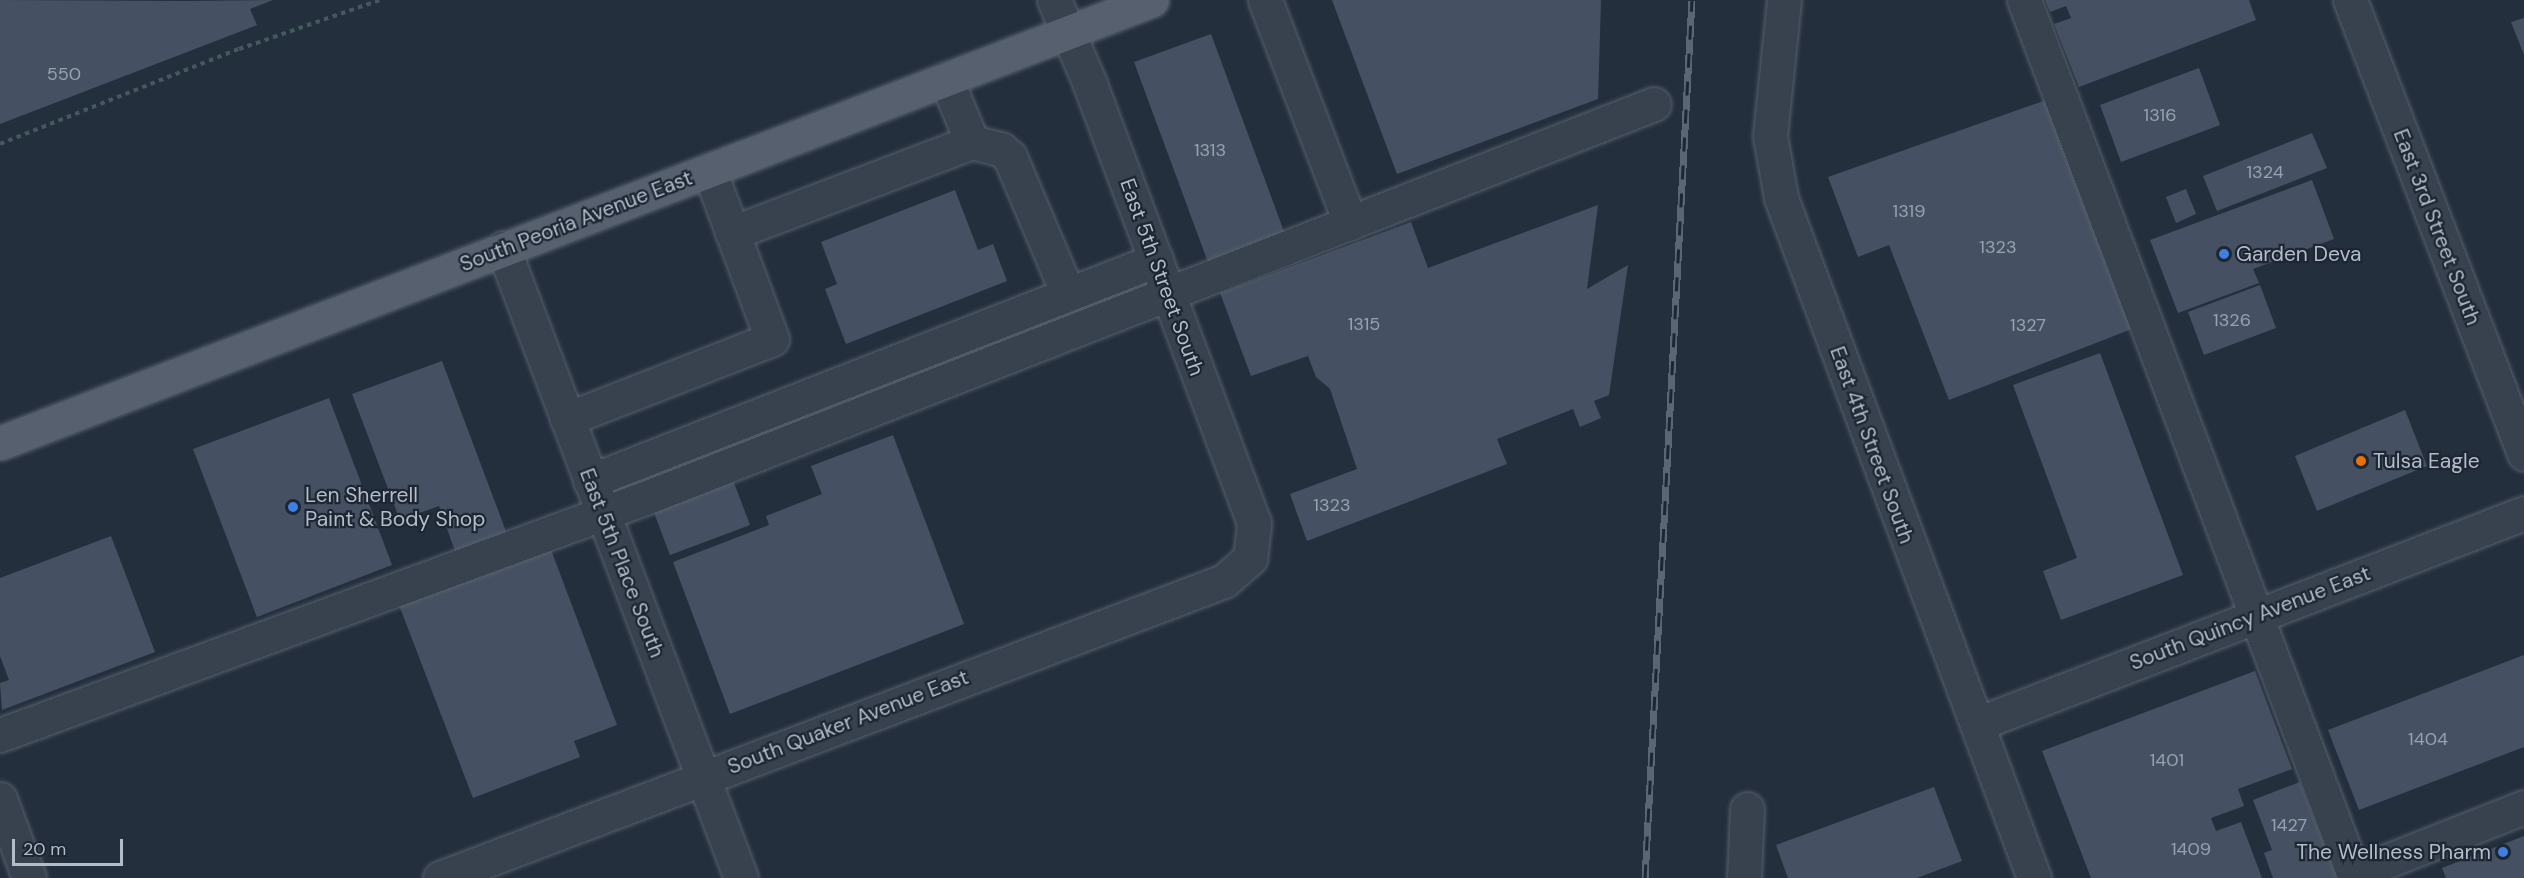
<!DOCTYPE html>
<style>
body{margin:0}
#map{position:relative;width:2524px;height:878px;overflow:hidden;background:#242f3e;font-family:"DM Sans",sans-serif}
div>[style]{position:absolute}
.building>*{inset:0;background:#455162}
.path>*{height:4px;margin-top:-2px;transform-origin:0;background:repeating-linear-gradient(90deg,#44595c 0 4.5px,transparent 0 9px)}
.roads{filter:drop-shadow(0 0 2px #565f6c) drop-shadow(0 0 2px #565f6c)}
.minor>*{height:33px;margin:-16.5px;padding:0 16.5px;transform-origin:16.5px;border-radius:16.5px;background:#38414e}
.major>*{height:33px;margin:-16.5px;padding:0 16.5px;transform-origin:16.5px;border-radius:16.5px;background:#56606e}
.rail>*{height:7px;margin-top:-3.5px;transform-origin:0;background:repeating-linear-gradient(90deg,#1d2633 0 14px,#5a6575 0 28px);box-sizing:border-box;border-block:2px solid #5a6575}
.dots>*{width:16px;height:16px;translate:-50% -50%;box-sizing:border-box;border:3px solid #1d2633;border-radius:50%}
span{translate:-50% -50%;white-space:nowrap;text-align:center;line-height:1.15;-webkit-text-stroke:4.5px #1d2633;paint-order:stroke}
.number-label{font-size:18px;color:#98a1af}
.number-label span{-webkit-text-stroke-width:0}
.street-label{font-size:21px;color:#b4bcc9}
.poi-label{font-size:21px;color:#b4bcc9}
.left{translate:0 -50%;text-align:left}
.right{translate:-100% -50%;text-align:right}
.scale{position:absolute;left:12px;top:839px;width:111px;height:27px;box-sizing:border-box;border:3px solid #b4bcc9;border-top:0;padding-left:8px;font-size:18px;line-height:21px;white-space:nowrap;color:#b4bcc9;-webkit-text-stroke:4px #1d2633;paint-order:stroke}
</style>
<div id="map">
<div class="building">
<i style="clip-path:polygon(0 0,184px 1px,273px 0,250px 9px,257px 25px,0 124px)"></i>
<i style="clip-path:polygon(1332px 0,1601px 0,1598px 99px,1397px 174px)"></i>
<i style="clip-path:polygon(2045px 0,2249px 0,2256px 20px,2079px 87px,2054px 24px,2071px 18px,2066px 6px,2050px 12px)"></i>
<i style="clip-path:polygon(2524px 18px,2524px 55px,2511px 22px)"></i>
<i style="clip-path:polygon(1211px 34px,1286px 237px,1209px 265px,1134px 62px)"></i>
<i style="clip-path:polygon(2199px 68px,2220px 125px,2121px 162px,2100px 105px)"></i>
<i style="clip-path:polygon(2049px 99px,2137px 327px,1949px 400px,1889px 245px,1858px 257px,1828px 177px)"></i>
<i style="clip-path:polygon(2312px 133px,2327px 168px,2217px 211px,2203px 176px)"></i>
<i style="clip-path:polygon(2312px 180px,2334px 239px,2253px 269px,2259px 283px,2178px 313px,2150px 240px)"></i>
<i style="clip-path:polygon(2186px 189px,2196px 214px,2176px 223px,2166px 197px)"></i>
<i style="clip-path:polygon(955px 190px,978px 250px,993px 244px,1007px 281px,846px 344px,825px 289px,837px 284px,821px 242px)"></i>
<i style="clip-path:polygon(1598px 205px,1587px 289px,1628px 265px,1609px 395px,1594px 401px,1601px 418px,1580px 427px,1573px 409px,1497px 439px,1507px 464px,1307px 541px,1290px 494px,1357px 469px,1330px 389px,1316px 377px,1308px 356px,1251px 376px,1220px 293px,1411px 222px,1428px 268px)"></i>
<i style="clip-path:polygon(2260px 285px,2276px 328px,2204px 355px,2188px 312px)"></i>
<i style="clip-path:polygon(2100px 353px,2183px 575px,2061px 620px,2043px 571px,2077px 558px,2013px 385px)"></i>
<i style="clip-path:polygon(442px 361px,507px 534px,456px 554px,439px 506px,400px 520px,352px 394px)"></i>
<i style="clip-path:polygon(329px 398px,392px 565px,257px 617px,193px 449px)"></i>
<i style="clip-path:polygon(2405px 410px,2427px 466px,2317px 511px,2295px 456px)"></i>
<i style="clip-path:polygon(893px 435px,964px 624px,730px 714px,673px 562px,769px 525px,766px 516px,822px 494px,811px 466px)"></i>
<i style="clip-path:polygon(733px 480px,750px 525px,670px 555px,653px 510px)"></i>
<i style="clip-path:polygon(111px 536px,155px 652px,2px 710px,0 683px,9px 680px,0 656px,0 578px)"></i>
<i style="clip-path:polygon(550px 547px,617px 725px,574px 741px,580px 757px,473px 798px,399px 605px)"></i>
<i style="clip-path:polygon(2524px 655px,2524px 747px,2359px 810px,2328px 730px)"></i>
<i style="clip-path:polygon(2255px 671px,2292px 769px,2238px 789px,2244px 806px,2211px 818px,2216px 831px,2241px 822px,2262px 878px,2091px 878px,2042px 751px)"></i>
<i style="clip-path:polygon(2300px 782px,2337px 878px,2273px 878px,2264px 853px,2272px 850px,2253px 800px)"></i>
<i style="clip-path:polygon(1934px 787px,1962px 861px,1917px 878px,1788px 878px,1776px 845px)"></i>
<i style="clip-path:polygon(2524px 836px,2524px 878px,2446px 878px,2442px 868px)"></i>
</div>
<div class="path">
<i style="left:0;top:144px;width:257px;rotate:-21.7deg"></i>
<i style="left:239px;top:49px;width:149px;rotate:-19.2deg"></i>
</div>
<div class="roads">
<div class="minor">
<i style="left:1265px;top:0;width:239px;rotate:69.1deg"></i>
<i style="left:1784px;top:0;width:137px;rotate:95.9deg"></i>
<i style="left:1770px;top:136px;width:63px;rotate:79.9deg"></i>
<i style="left:1781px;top:198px;width:726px;rotate:69.59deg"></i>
<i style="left:2024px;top:0;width:938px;rotate:69.34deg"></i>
<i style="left:2350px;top:0;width:486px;rotate:69deg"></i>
<i style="left:946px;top:79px;width:68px;rotate:67.6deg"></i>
<i style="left:732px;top:233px;width:257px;rotate:-20.8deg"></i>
<i style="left:972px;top:142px;width:30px;rotate:14deg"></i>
<i style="left:1001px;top:149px;width:12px;rotate:42deg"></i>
<i style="left:1010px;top:157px;width:149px;rotate:67.1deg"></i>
<i style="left:503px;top:248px;width:673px;rotate:69.3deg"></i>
<i style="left:567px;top:419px;width:220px;rotate:-21.3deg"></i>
<i style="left:772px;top:339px;width:180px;rotate:-110.4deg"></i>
<i style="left:590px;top:481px;width:608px;rotate:-21.33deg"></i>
<i style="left:1977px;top:724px;width:586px;rotate:-21.09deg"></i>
<i style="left:0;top:735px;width:687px;rotate:-20.18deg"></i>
<i style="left:645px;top:498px;width:1083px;rotate:-21.33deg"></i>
<i style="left:0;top:799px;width:84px;rotate:69.8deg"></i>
<i style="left:2354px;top:874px;width:183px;rotate:-21.5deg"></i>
<i style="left:440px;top:878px;width:838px;rotate:-20.75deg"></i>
<i style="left:1224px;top:581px;width:35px;rotate:-41deg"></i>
<i style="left:1250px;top:558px;width:35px;rotate:-83deg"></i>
<i style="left:1254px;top:523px;width:469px;rotate:-110.5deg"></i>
<i style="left:1090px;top:84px;width:91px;rotate:-113.2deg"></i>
<i style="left:1744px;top:878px;width:69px;rotate:-87.5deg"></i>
</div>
<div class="major">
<i style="left:0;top:443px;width:1234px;rotate:-21.03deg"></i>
</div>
</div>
<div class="rail">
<i style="left:1645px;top:878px;width:879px;rotate:-86.94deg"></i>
</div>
<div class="dots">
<i style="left:2224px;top:254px;background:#3f7fe0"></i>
<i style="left:2361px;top:461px;background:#e8710a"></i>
<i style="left:293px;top:507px;background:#3f7fe0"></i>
<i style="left:2503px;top:852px;background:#3f7fe0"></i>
</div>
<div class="number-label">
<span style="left:64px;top:74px">550</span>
<span style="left:2160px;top:115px">1316</span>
<span style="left:1210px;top:150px">1313</span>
<span style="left:2265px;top:172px">1324</span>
<span style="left:1909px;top:211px">1319</span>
<span style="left:1998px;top:247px">1323</span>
<span style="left:2232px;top:320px">1326</span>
<span style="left:1364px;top:324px">1315</span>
<span style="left:2028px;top:325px">1327</span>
<span style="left:1332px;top:505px">1323</span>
<span style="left:2428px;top:739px">1404</span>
<span style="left:2167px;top:760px">1401</span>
<span style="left:2289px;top:825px">1427</span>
<span style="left:2191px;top:849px">1409</span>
</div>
<div class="street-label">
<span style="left:576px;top:221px;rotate:-21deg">South Peoria Avenue East</span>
<span style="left:2437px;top:227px;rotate:69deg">East 3rd Street South</span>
<span style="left:1162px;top:277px;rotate:70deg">East 5th Street South</span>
<span style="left:1872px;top:445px;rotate:70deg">East 4th Street South</span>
<span style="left:622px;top:563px;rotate:69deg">East 5th Place South</span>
<span style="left:2250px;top:618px;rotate:-21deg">South Quincy Avenue East</span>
<span style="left:848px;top:722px;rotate:-21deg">South Quaker Avenue East</span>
</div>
<div class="poi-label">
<span class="left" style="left:2236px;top:254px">Garden Deva</span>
<span class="left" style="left:2373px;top:461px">Tulsa Eagle</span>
<span class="left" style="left:305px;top:507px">Len Sherrell<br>Paint &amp; Body Shop</span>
<span class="right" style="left:2491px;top:852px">The Wellness Pharm</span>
</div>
<div class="scale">20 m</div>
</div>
